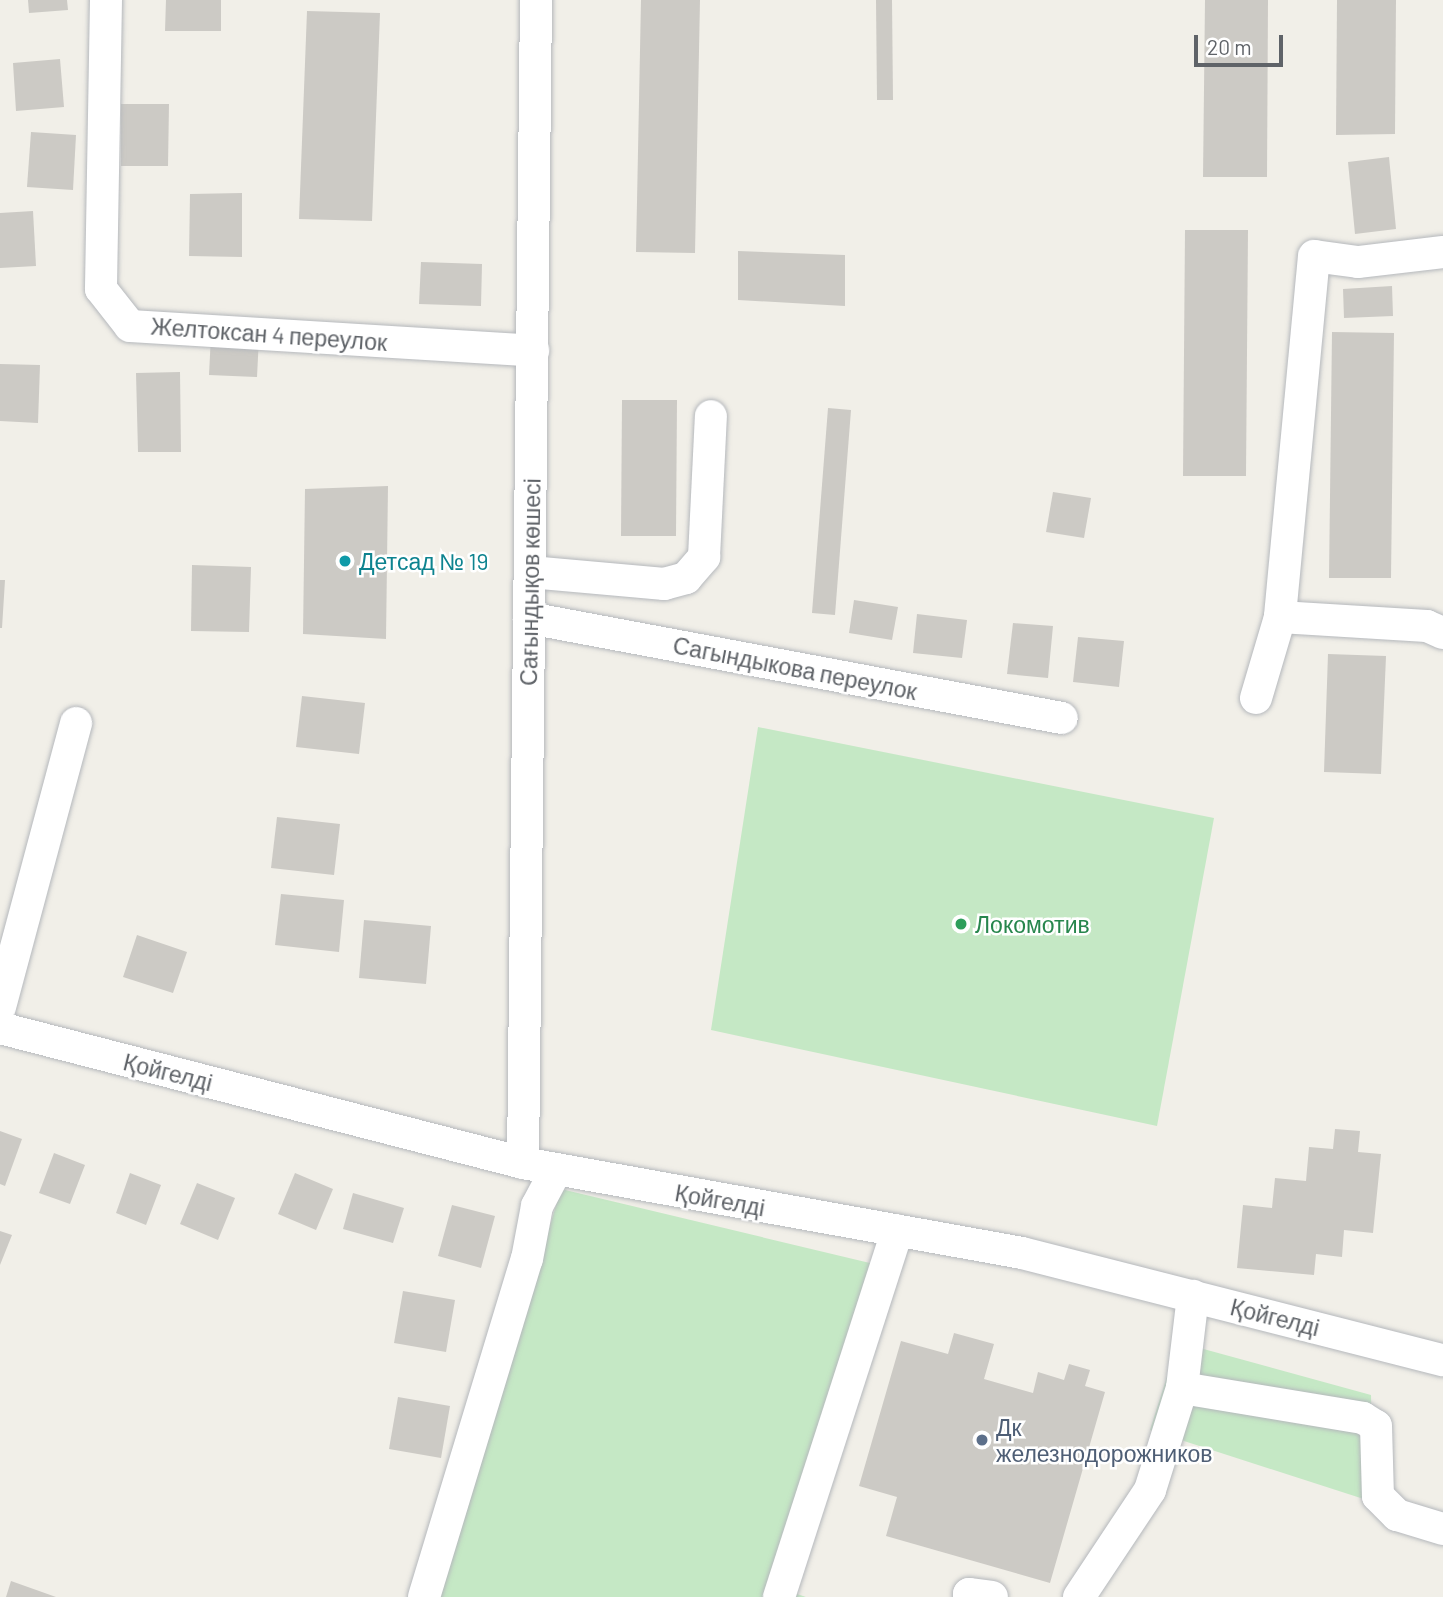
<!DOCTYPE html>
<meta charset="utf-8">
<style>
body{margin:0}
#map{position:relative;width:1443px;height:1597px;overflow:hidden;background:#f1efe8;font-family:Barlow,sans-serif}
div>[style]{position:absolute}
.green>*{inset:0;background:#c5e8c5}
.building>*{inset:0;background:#cccac5}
.roads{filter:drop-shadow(0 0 2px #b5b8bc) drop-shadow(0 0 2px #b5b8bc)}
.minor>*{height:32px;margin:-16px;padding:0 16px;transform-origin:16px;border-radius:16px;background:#fff}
.dots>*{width:19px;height:19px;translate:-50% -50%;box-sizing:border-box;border:4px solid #fff;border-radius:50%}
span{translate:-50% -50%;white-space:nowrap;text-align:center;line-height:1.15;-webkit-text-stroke:5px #fff;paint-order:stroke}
.street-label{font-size:23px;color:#5f6368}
.culture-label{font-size:23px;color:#0d838f}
.left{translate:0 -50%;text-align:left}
.leisure-label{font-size:23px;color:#27864d}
.service-label{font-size:23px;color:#4e5e75}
.scale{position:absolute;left:1194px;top:35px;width:89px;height:32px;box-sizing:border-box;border:4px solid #5f6368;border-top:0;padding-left:9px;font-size:21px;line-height:24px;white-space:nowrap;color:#5f6368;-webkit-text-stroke:5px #fff;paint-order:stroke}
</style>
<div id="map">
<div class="green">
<i style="clip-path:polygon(758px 727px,1214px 818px,1157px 1126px,711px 1030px)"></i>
<i style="clip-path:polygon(561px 1189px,895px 1269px,788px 1591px,806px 1597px,438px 1597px)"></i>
<i style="clip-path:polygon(1178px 1342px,1371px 1395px,1373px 1502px,1150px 1430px)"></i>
</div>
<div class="building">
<i style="clip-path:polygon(28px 0,67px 0,68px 10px,29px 13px)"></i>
<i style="clip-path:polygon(166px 0,221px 0,221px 31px,165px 31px)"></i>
<i style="clip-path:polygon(641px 0,700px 0,695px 253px,636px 252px)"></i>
<i style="clip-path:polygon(876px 0,892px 0,893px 100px,877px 100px)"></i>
<i style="clip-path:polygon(1205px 0,1268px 0,1267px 177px,1203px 177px)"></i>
<i style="clip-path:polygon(1337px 0,1396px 0,1395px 134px,1336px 135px)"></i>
<i style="clip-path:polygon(307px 11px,380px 13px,372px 221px,299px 219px)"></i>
<i style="clip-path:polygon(60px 59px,64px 107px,16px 111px,13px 63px)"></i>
<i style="clip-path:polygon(121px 104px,169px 104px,168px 166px,121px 166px)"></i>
<i style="clip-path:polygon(31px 132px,76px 135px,73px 190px,27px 187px)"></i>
<i style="clip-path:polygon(1389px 157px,1396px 229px,1355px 234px,1348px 162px)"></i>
<i style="clip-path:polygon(242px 193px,242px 257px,189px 256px,190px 194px)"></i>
<i style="clip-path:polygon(33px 211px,36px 266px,0 268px,0 213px)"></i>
<i style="clip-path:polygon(1185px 230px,1248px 230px,1246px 476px,1183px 476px)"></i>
<i style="clip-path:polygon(738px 251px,845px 255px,845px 306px,738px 300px)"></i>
<i style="clip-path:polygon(421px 262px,482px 264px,481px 306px,419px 304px)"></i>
<i style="clip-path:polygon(1392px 286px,1393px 316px,1344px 318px,1343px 289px)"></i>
<i style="clip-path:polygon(1332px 332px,1394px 333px,1391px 578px,1329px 578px)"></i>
<i style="clip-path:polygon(211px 335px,259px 337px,257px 377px,209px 375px)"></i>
<i style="clip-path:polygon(0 364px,40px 365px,38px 423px,0 421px)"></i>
<i style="clip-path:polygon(180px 372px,181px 452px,138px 452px,136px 373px)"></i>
<i style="clip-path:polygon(622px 400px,677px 400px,676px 536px,621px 536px)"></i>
<i style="clip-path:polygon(828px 408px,851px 410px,835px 615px,812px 613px)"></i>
<i style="clip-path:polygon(388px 486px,386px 639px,303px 634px,305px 489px)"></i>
<i style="clip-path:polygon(1053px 492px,1091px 498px,1084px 538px,1046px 532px)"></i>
<i style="clip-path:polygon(192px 565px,251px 567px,249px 632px,191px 631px)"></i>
<i style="clip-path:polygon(0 580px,5px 580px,2px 628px,0 628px)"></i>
<i style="clip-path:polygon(854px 600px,898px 607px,892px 640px,849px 633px)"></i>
<i style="clip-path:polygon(917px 614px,967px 620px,962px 658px,913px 653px)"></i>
<i style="clip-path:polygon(1013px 623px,1053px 626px,1048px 678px,1007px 674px)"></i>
<i style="clip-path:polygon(1078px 637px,1124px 641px,1119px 687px,1073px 682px)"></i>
<i style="clip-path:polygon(1328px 654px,1386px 656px,1381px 774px,1324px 772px)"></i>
<i style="clip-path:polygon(302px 696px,365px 703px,359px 754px,296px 747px)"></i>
<i style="clip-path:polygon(277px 817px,340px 824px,334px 875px,271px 868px)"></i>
<i style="clip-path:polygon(281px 894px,344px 900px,339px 952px,275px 945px)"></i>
<i style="clip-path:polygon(364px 920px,431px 926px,426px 984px,359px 978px)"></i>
<i style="clip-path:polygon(137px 935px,187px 952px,173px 993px,123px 977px)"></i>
<i style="clip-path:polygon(1335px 1129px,1360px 1131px,1358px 1152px,1381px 1154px,1373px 1233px,1344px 1230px,1342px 1257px,1316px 1254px,1314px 1275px,1237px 1268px,1243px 1205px,1272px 1208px,1275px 1178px,1306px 1181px,1309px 1147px,1333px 1149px)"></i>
<i style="clip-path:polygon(0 1131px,22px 1139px,5px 1186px,0 1184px)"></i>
<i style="clip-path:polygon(54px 1153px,85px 1165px,70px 1204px,39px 1193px)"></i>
<i style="clip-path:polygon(130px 1173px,161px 1185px,146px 1225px,116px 1213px)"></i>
<i style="clip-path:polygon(295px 1173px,333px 1189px,316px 1230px,278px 1214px)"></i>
<i style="clip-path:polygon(197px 1183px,235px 1198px,218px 1240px,180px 1224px)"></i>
<i style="clip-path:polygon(353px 1193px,404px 1208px,393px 1243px,343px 1229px)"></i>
<i style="clip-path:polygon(452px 1205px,495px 1216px,481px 1268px,438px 1256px)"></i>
<i style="clip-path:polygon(0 1231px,12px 1235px,0 1265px)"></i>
<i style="clip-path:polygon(403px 1291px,455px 1300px,446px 1352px,394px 1343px)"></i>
<i style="clip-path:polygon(954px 1333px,994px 1344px,984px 1379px,1033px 1393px,1038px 1372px,1064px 1380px,1069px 1364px,1090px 1370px,1085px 1386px,1105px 1392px,1050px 1583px,886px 1536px,897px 1497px,859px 1486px,901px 1341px,948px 1354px)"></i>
<i style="clip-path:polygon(398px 1397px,450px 1406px,441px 1458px,389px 1449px)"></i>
<i style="clip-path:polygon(11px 1581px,56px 1597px,6px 1597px)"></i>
</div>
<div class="roads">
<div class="minor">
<i style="left:106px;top:0;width:289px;rotate:91deg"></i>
<i style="left:101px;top:289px;width:47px;rotate:51.9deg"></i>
<i style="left:130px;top:326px;width:404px;rotate:3.5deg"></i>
<i style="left:1443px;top:252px;width:86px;rotate:173.3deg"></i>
<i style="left:1358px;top:262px;width:44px;rotate:-172.2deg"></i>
<i style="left:1314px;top:256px;width:363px;rotate:95.4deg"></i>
<i style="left:1280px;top:617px;width:147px;rotate:3.5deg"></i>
<i style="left:1427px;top:626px;width:17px;rotate:24deg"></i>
<i style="left:530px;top:572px;width:135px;rotate:5.1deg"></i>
<i style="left:664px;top:584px;width:23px;rotate:-15deg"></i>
<i style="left:686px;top:578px;width:28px;rotate:-49deg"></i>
<i style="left:704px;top:557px;width:141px;rotate:-87.2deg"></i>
<i style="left:529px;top:618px;width:542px;rotate:10.63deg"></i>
<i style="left:1256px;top:698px;width:84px;rotate:-73.5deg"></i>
<i style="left:0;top:1007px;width:294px;rotate:-75deg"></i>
<i style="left:0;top:1028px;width:540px;rotate:14.47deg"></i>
<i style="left:523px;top:1163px;width:507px;rotate:10.22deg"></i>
<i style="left:1022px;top:1253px;width:434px;rotate:14.3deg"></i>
<i style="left:523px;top:1163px;width:1163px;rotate:-89.36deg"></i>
<i style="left:1182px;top:1388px;width:93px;rotate:-83.2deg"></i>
<i style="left:424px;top:1597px;width:353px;rotate:-73.1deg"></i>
<i style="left:527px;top:1259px;width:54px;rotate:-79.3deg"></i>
<i style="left:537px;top:1206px;width:40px;rotate:-62deg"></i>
<i style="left:779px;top:1597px;width:385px;rotate:-72.1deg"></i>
<i style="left:969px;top:1597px;width:3px;rotate:-90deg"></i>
<i style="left:969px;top:1594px;width:23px;rotate:7deg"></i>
<i style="left:1079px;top:1597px;width:128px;rotate:-56.4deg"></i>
<i style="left:1150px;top:1490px;width:107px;rotate:-72.6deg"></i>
<i style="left:1182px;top:1388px;width:183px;rotate:9.4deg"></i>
<i style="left:1363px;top:1418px;width:15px;rotate:32deg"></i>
<i style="left:1376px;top:1426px;width:70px;rotate:88.4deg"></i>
<i style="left:1378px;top:1496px;width:27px;rotate:45deg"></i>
<i style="left:1397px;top:1515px;width:48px;rotate:16.9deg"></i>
</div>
</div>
<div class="dots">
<i style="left:345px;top:561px;background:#0f9aa8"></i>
<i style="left:961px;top:924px;background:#2e9e5b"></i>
<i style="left:982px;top:1440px;background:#5c6f8a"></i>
</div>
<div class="street-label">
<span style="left:269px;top:334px;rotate:4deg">Желтоксан 4 переулок</span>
<span style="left:530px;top:582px;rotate:-89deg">Сағындықов көшесі</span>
<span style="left:795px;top:668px;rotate:11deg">Сагындыкова переулок</span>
<span style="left:168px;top:1072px;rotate:14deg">Қойгелді</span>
<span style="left:720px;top:1200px;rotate:10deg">Қойгелді</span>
<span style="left:1275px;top:1317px;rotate:14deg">Қойгелді</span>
</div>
<div class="culture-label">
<span class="left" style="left:359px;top:561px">Детсад № 19</span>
</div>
<div class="leisure-label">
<span class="left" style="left:975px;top:924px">Локомотив</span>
</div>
<div class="service-label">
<span class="left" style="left:996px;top:1440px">Дк<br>железнодорожников</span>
</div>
<div class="scale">20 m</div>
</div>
